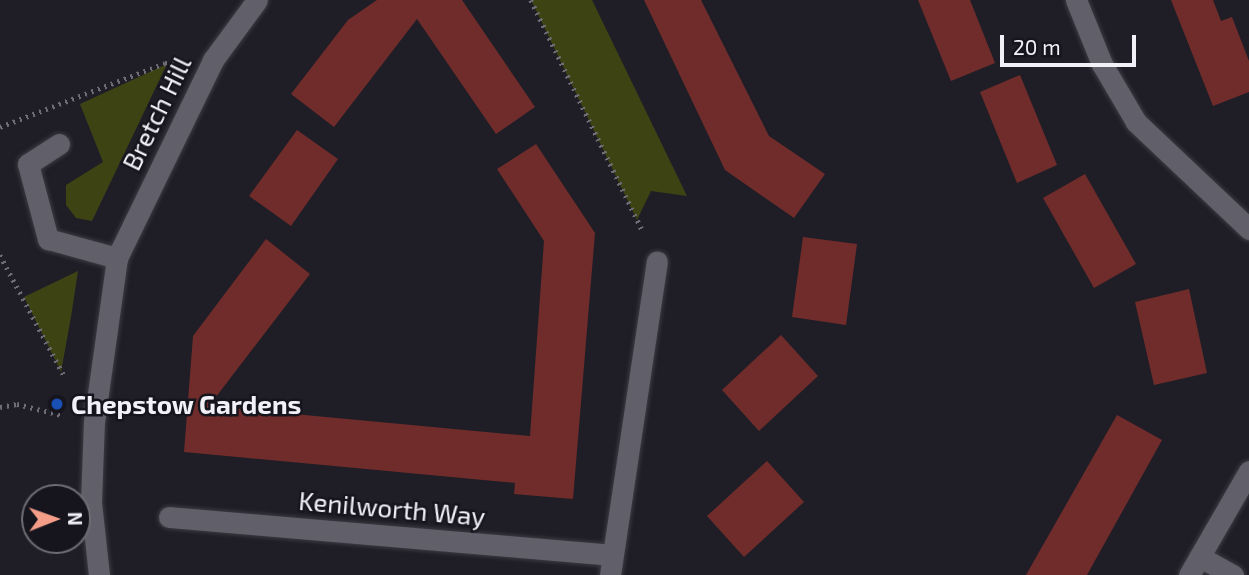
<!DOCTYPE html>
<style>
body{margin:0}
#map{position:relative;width:1249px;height:575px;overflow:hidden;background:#1f1e27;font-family:"Exo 2",sans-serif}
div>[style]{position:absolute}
.green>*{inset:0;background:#3e4314}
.building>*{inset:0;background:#702c2a}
.path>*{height:4.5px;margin-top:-2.25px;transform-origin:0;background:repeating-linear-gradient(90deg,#6e6d75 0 2px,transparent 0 7px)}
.roads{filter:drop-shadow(0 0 2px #3c3b43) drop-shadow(0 0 2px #3c3b43)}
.minor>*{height:21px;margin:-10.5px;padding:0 10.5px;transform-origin:10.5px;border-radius:10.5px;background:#61606a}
.tertiary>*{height:21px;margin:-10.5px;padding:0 10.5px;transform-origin:10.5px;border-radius:10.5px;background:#61606a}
.dots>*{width:19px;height:19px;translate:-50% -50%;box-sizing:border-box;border:4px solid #16151d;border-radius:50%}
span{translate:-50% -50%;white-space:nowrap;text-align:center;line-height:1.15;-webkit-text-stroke:5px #16151d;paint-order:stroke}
.street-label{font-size:26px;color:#f1f1f7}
.poi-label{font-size:26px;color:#f1f1f7;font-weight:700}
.left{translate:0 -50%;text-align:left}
.north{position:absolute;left:21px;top:484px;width:70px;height:70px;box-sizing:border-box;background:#16151d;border:2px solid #6e6d74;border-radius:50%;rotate:89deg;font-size:19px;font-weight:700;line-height:28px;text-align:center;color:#f1f1f7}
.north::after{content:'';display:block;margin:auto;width:24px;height:32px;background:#f49e8a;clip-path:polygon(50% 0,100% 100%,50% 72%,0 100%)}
.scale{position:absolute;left:1000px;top:35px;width:136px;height:32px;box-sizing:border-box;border:4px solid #f1f1f7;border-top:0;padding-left:9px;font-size:21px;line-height:24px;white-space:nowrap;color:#f1f1f7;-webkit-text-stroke:5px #16151d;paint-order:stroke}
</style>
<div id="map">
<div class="green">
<i style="clip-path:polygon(531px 0,592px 0,687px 196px,651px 191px,637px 220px)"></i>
<i style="clip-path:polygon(167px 64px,92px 221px,76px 218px,66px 205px,66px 185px,103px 162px,80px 104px)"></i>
<i style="clip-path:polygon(78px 271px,71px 317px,61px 372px,24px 297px)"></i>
</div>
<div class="building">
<i style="clip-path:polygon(377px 0,462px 0,535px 107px,496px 134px,417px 19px,334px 127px,291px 94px,348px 20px)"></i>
<i style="clip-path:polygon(644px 0,701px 0,769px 136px,825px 174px,794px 218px,725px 170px)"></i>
<i style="clip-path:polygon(918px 0,970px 0,995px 63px,951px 81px)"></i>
<i style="clip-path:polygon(1171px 0,1213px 0,1221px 21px,1232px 17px,1249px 61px,1249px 92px,1213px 106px)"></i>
<i style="clip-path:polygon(1020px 75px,1057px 165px,1017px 183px,980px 92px)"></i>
<i style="clip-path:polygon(297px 130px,338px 159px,291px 226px,249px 196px)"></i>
<i style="clip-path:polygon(536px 144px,595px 233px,573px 499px,514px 494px,515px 483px,184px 452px,193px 336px,266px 239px,310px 274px,209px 406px,530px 436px,544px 241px,497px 169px)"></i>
<i style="clip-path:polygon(1085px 174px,1136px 264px,1094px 288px,1043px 198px)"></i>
<i style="clip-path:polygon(803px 237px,857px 244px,846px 325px,792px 317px)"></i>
<i style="clip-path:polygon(1189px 289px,1207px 373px,1154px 385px,1135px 302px)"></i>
<i style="clip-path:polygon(781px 335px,818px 376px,759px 431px,722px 390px)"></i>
<i style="clip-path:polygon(1117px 415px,1162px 440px,1087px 575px,1026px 575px)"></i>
<i style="clip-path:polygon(767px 461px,804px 502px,744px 557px,707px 516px)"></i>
</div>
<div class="path">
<i style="left:531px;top:0;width:258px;rotate:64.2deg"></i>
<i style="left:0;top:127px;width:177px;rotate:-21.2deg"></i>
<i style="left:165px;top:63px;width:9px"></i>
<i style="left:0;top:255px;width:138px;rotate:62deg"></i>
<i style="left:0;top:407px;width:17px;rotate:-10deg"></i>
<i style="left:17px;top:404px;width:45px;rotate:14deg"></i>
</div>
<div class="roads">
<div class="minor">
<i style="left:1076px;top:0;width:69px;rotate:67.9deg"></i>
<i style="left:1102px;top:64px;width:67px;rotate:59.6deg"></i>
<i style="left:1136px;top:122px;width:156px;rotate:43.4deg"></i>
<i style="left:59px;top:144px;width:37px;rotate:147deg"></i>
<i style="left:28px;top:164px;width:78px;rotate:75.1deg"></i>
<i style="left:48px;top:239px;width:72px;rotate:15.4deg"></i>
<i style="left:169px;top:517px;width:444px;rotate:4.9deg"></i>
<i style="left:1200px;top:557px;width:38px;rotate:29deg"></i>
<i style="left:610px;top:575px;width:317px;rotate:-81.5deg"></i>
<i style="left:1189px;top:575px;width:120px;rotate:-60deg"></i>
</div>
<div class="tertiary">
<i style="left:99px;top:575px;width:73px;rotate:-96.3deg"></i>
<i style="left:91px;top:502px;width:80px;rotate:-87.9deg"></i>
<i style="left:94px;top:422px;width:166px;rotate:-82deg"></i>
<i style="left:117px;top:258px;width:220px;rotate:-64.1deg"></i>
<i style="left:213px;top:60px;width:74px;rotate:-53.7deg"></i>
</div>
</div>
<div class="dots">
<i style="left:57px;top:404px;background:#1a4fb4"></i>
</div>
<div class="street-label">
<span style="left:156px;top:113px;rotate:-64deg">Bretch Hill</span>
<span style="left:392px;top:508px;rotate:5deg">Kenilworth Way</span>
</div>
<div class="poi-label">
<span class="left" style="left:71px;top:404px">Chepstow Gardens</span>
</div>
<div class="north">N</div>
<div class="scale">20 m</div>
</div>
